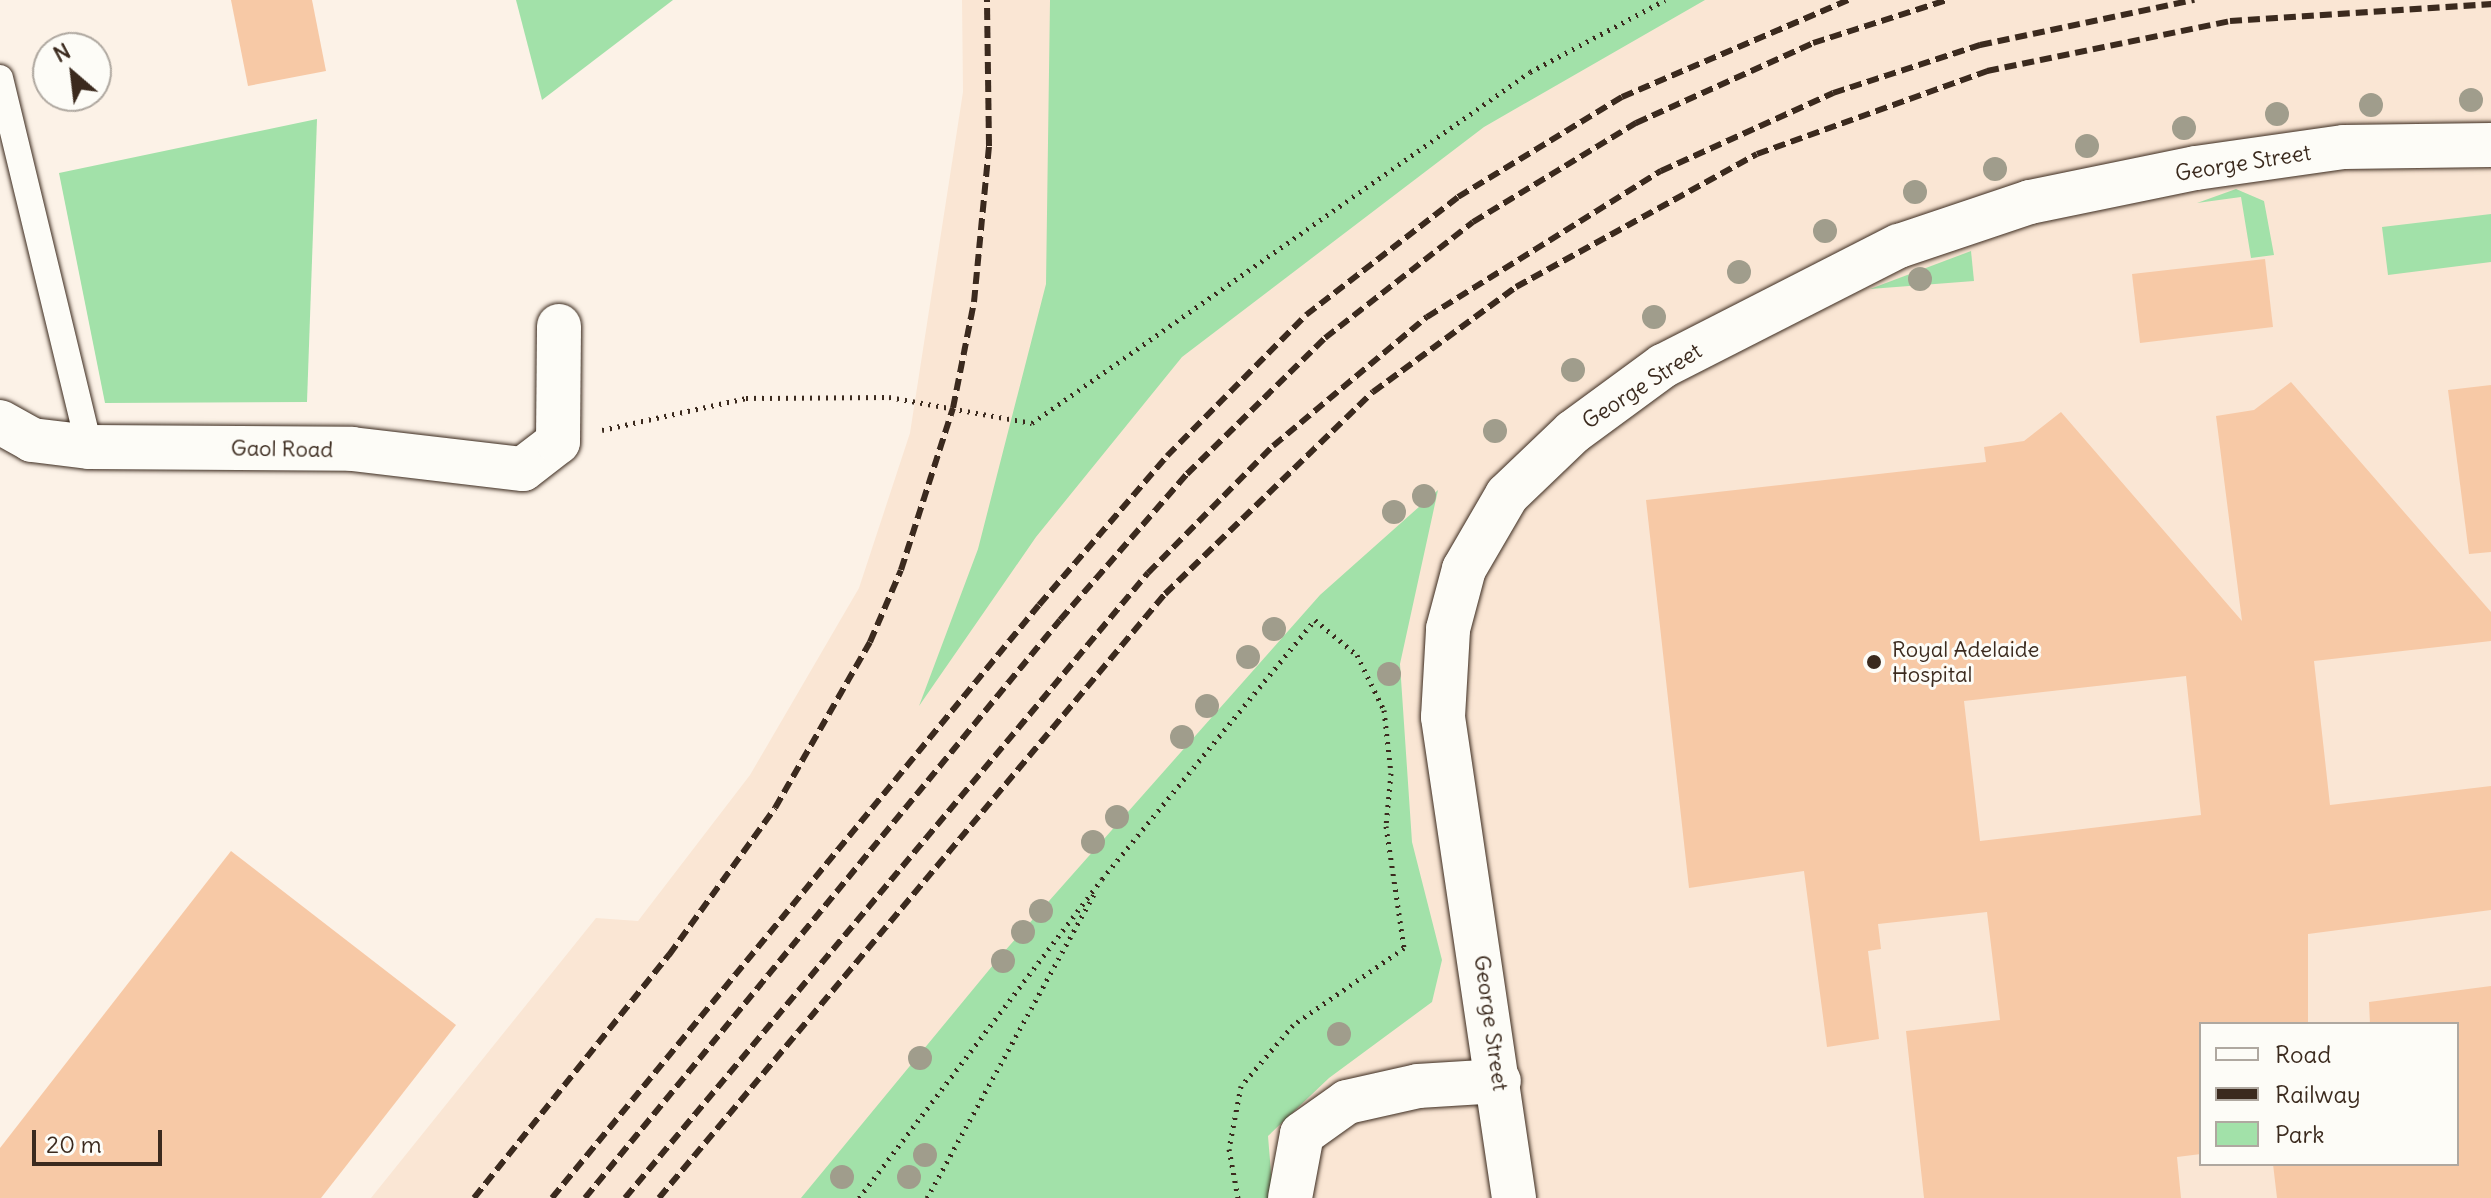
<!DOCTYPE html>
<style>
body{margin:0}
#map{position:relative;width:2491px;height:1198px;overflow:hidden;background:#fcf2e7;font-family:Delius,sans-serif}
div>[style]{position:absolute}
.built>*{inset:0;background:#fae6d4}
.green>*{inset:0;background:#a2e1a9}
.building>*{inset:0;background:#f7c9a6}
.path>*{height:5px;margin-top:-2.5px;transform-origin:0;background:repeating-linear-gradient(90deg,#3b2a1e 0 2px,transparent 0 8px)}
.roads{filter:drop-shadow(0 0 2px #3b2a1e) drop-shadow(0 0 2px #3b2a1e)}
.service>*{height:26px;margin:-13px;padding:0 13px;transform-origin:13px;border-radius:13px;background:#fdfcf7}
.minor>*{height:44px;margin:-22px;padding:0 22px;transform-origin:22px;border-radius:22px;background:#fdfcf7}
.rail>*{height:6px;margin-top:-3px;transform-origin:0;background:repeating-linear-gradient(90deg,#3b2a1e 0 12px,transparent 0 18px)}
.trees>*{width:24px;height:24px;margin:-12px;border-radius:50%;background:#a09d8c}
.dots>*{width:22px;height:22px;translate:-50% -50%;box-sizing:border-box;border:4px solid #fdfcf7;border-radius:50%}
span{translate:-50% -50%;white-space:nowrap;text-align:center;line-height:1.15;-webkit-text-stroke:6px #fdfcf7;paint-order:stroke}
.street-label{font-size:22px;color:#3b2a1e}
.poi-label{font-size:22px;color:#3b2a1e}
.left{translate:0 -50%;text-align:left}
.legend{position:absolute;left:2199px;top:1022px;width:260px;height:144px;box-sizing:border-box;background:#fdfcf7;border:2px solid #afa8a0;margin:0;padding:10px 14px;list-style:none;font-size:24px;color:#3b2a1e}
.legend li{display:flex;align-items:center;gap:16px;height:40px}
.legend b{width:40px;border:2px solid #afa8a0}
.north{position:absolute;left:32px;top:32px;width:80px;height:80px;box-sizing:border-box;background:#fdfcf7;border:2px solid #afa8a0;border-radius:50%;rotate:332deg;font-size:22px;font-weight:700;line-height:32px;text-align:center;color:#3b2a1e}
.north::after{content:'';display:block;margin:auto;width:28px;height:36px;background:#3b2a1e;clip-path:polygon(50% 0,100% 100%,50% 72%,0 100%)}
.scale{position:absolute;left:32px;top:1130px;width:130px;height:36px;box-sizing:border-box;border:4px solid #3b2a1e;border-top:0;padding-left:10px;font-size:24px;line-height:28px;white-space:nowrap;color:#3b2a1e;-webkit-text-stroke:6px #fdfcf7;paint-order:stroke}
</style>
<div id="map">
<div class="built">
<i style="clip-path:polygon(evenodd,962px 0,2491px 0,2491px 1198px,371px 1198px,596px 918px,638px 921px,750px 775px,859px 588px,910px 433px,963px 92px,962px 0,2201px 1024px,2457px 1024px,2457px 1164px,2201px 1164px,2201px 1024px)"></i>
</div>
<div class="green">
<i style="clip-path:polygon(516px 0,673px 0,542px 100px)"></i>
<i style="clip-path:polygon(1050px 0,1705px 0,1484px 127px,1182px 357px,1036px 537px,919px 706px,978px 549px,1046px 284px)"></i>
<i style="clip-path:polygon(317px 119px,307px 402px,105px 403px,59px 173px)"></i>
<i style="clip-path:polygon(2236px 189px,2264px 201px,2274px 255px,2251px 258px,2241px 197px,2197px 203px)"></i>
<i style="clip-path:polygon(2491px 214px,2491px 262px,2388px 275px,2382px 227px)"></i>
<i style="clip-path:polygon(1971px 251px,1974px 281px,1870px 289px)"></i>
<i style="clip-path:polygon(1438px 490px,1400px 664px,1412px 842px,1442px 960px,1432px 1002px,1329px 1078px,1268px 1136px,1273px 1198px,801px 1198px,1003px 953px,1320px 595px)"></i>
</div>
<div class="building">
<i style="clip-path:polygon(231px 0,312px 0,326px 71px,248px 86px)"></i>
<i style="clip-path:polygon(2265px 259px,2273px 327px,2140px 343px,2132px 274px)"></i>
<i style="clip-path:polygon(evenodd,2291px 382px,2491px 612px,2491px 641px,2314px 661px,2330px 805px,2491px 786px,2491px 910px,2308px 934px,2308px 1024px,2201px 1024px,2201px 1154px,2177px 1157px,2181px 1198px,1924px 1198px,1906px 1031px,2000px 1020px,1987px 912px,1878px 924px,1881px 949px,1868px 951px,1879px 1039px,1827px 1047px,1804px 871px,1689px 888px,1646px 500px,1986px 462px,1984px 447px,2024px 441px,2061px 412px,2242px 621px,2216px 416px,2254px 410px,2291px 382px,2186px 676px,2201px 815px,1980px 841px,1964px 701px,2186px 676px)"></i>
<i style="clip-path:polygon(2491px 385px,2491px 552px,2469px 554px,2448px 390px)"></i>
<i style="clip-path:polygon(231px 851px,456px 1025px,321px 1198px,0 1198px,0 1148px)"></i>
<i style="clip-path:polygon(2491px 986px,2491px 1198px,2277px 1198px,2273px 1164px,2457px 1164px,2457px 1024px,2370px 1024px,2369px 1002px)"></i>
</div>
<div class="path">
<i style="left:602px;top:430px;width:148px;rotate:-12.5deg"></i>
<i style="left:746px;top:398px;width:143px;rotate:-0.4deg"></i>
<i style="left:889px;top:397px;width:145px;rotate:10.3deg"></i>
<i style="left:1032px;top:423px;width:609px;rotate:-35.18deg"></i>
<i style="left:1530px;top:72px;width:153px;rotate:-28.1deg"></i>
<i style="left:859px;top:1198px;width:401px;rotate:-52.7deg"></i>
<i style="left:1102px;top:879px;width:335px;rotate:-50.6deg"></i>
<i style="left:1315px;top:620px;width:55px;rotate:39.8deg"></i>
<i style="left:1357px;top:655px;width:61px;rotate:63.9deg"></i>
<i style="left:1384px;top:710px;width:63px;rotate:83.7deg"></i>
<i style="left:1391px;top:773px;width:53px;rotate:95.4deg"></i>
<i style="left:1386px;top:826px;width:123px;rotate:81.6deg"></i>
<i style="left:1404px;top:948px;width:135px;rotate:145.3deg"></i>
<i style="left:1293px;top:1025px;width:80px;rotate:130.4deg"></i>
<i style="left:1241px;top:1086px;width:64px;rotate:100.8deg"></i>
<i style="left:1229px;top:1149px;width:50px;rotate:79.6deg"></i>
<i style="left:927px;top:1198px;width:351px;rotate:-61.2deg"></i>
</div>
<div class="roads">
<div class="service">
<i style="left:0;top:78px;width:380px;rotate:76.4deg"></i>
</div>
<div class="minor">
<i style="left:0;top:422px;width:37px;rotate:29deg"></i>
<i style="left:32px;top:440px;width:57px;rotate:7deg"></i>
<i style="left:89px;top:447px;width:263px;rotate:0.4deg"></i>
<i style="left:352px;top:449px;width:172px;rotate:6.7deg"></i>
<i style="left:523px;top:469px;width:44px;rotate:-37.6deg"></i>
<i style="left:558px;top:442px;width:116px;rotate:-89.5deg"></i>
<i style="left:1290px;top:1198px;width:65px;rotate:-79.4deg"></i>
<i style="left:1302px;top:1134px;width:55px;rotate:-35.4deg"></i>
<i style="left:1347px;top:1102px;width:73px;rotate:-12.7deg"></i>
<i style="left:1418px;top:1086px;width:81px;rotate:-3.5deg"></i>
<i style="left:1514px;top:1198px;width:486px;rotate:-98.4deg"></i>
<i style="left:1443px;top:717px;width:88px;rotate:-86.7deg"></i>
<i style="left:1448px;top:629px;width:62px;rotate:-75.1deg"></i>
<i style="left:1464px;top:569px;width:86px;rotate:-59.8deg"></i>
<i style="left:1507px;top:495px;width:91px;rotate:-43.7deg"></i>
<i style="left:1573px;top:432px;width:112px;rotate:-36.3deg"></i>
<i style="left:1663px;top:366px;width:265px;rotate:-27deg"></i>
<i style="left:1899px;top:246px;width:138px;rotate:-18.6deg"></i>
<i style="left:2030px;top:202px;width:169px;rotate:-11.6deg"></i>
<i style="left:2196px;top:168px;width:149px;rotate:-8.1deg"></i>
<i style="left:2344px;top:147px;width:147px;rotate:-0.8deg"></i>
</div>
</div>
<div class="rail">
<i style="left:474px;top:1198px;width:312px;rotate:-51.3deg"></i>
<i style="left:669px;top:955px;width:181px;rotate:-54.2deg"></i>
<i style="left:775px;top:808px;width:191px;rotate:-60.2deg"></i>
<i style="left:870px;top:642px;width:78px;rotate:-66.7deg"></i>
<i style="left:901px;top:570px;width:170px;rotate:-72.2deg"></i>
<i style="left:953px;top:408px;width:108px;rotate:-78.8deg"></i>
<i style="left:974px;top:302px;width:157px;rotate:-84.5deg"></i>
<i style="left:989px;top:146px;width:146px;rotate:-90.8deg"></i>
<i style="left:552px;top:1198px;width:767px;rotate:-50.61deg"></i>
<i style="left:1039px;top:605px;width:196px;rotate:-49.3deg"></i>
<i style="left:1167px;top:456px;width:198px;rotate:-45.4deg"></i>
<i style="left:1306px;top:315px;width:192px;rotate:-37.8deg"></i>
<i style="left:1458px;top:197px;width:192px;rotate:-31.4deg"></i>
<i style="left:1622px;top:97px;width:246px;rotate:-23.2deg"></i>
<i style="left:585px;top:1198px;width:748px;rotate:-50.59deg"></i>
<i style="left:1060px;top:620px;width:194px;rotate:-49deg"></i>
<i style="left:1187px;top:474px;width:194px;rotate:-44.6deg"></i>
<i style="left:1325px;top:338px;width:188px;rotate:-38.1deg"></i>
<i style="left:1473px;top:222px;width:191px;rotate:-31.3deg"></i>
<i style="left:1636px;top:123px;width:194px;rotate:-24.3deg"></i>
<i style="left:1813px;top:43px;width:141px;rotate:-17.8deg"></i>
<i style="left:625px;top:1198px;width:815px;rotate:-50.08deg"></i>
<i style="left:1148px;top:573px;width:178px;rotate:-45.5deg"></i>
<i style="left:1273px;top:446px;width:201px;rotate:-40deg"></i>
<i style="left:1427px;top:317px;width:276px;rotate:-32deg"></i>
<i style="left:1661px;top:171px;width:189px;rotate:-24.4deg"></i>
<i style="left:1833px;top:93px;width:155px;rotate:-18.1deg"></i>
<i style="left:1980px;top:45px;width:219px;rotate:-11.9deg"></i>
<i style="left:659px;top:1198px;width:788px;rotate:-50.05deg"></i>
<i style="left:1165px;top:594px;width:290px;rotate:-44.2deg"></i>
<i style="left:1373px;top:392px;width:177px;rotate:-36.3deg"></i>
<i style="left:1516px;top:287px;width:275px;rotate:-28.9deg"></i>
<i style="left:1757px;top:154px;width:245px;rotate:-19.8deg"></i>
<i style="left:1987px;top:71px;width:248px;rotate:-11.6deg"></i>
<i style="left:2230px;top:21px;width:262px;rotate:-3.7deg"></i>
</div>
<div class="trees">
<i style="left:2471px;top:100px"></i>
<i style="left:2371px;top:105px"></i>
<i style="left:2277px;top:114px"></i>
<i style="left:2184px;top:128px"></i>
<i style="left:2087px;top:146px"></i>
<i style="left:1995px;top:169px"></i>
<i style="left:1915px;top:192px"></i>
<i style="left:1825px;top:231px"></i>
<i style="left:1739px;top:272px"></i>
<i style="left:1920px;top:279px"></i>
<i style="left:1654px;top:317px"></i>
<i style="left:1573px;top:370px"></i>
<i style="left:1495px;top:431px"></i>
<i style="left:1424px;top:496px"></i>
<i style="left:1394px;top:512px"></i>
<i style="left:1274px;top:629px"></i>
<i style="left:1248px;top:657px"></i>
<i style="left:1389px;top:674px"></i>
<i style="left:1207px;top:706px"></i>
<i style="left:1182px;top:737px"></i>
<i style="left:1117px;top:817px"></i>
<i style="left:1093px;top:842px"></i>
<i style="left:1041px;top:911px"></i>
<i style="left:1023px;top:932px"></i>
<i style="left:1003px;top:961px"></i>
<i style="left:1339px;top:1034px"></i>
<i style="left:920px;top:1058px"></i>
<i style="left:925px;top:1155px"></i>
<i style="left:842px;top:1177px"></i>
<i style="left:909px;top:1177px"></i>
</div>
<div class="dots">
<i style="left:1874px;top:662px;background:#3b2a1e"></i>
</div>
<div class="street-label">
<span style="left:2243px;top:163px;rotate:-9deg">George Street</span>
<span style="left:1642px;top:386px;rotate:-33deg">George Street</span>
<span style="left:282px;top:449px;rotate:1deg">Gaol Road</span>
<span style="left:1491px;top:1023px;rotate:82deg">George Street</span>
</div>
<div class="poi-label">
<span class="left" style="left:1892px;top:662px">Royal Adelaide<br>Hospital</span>
</div>
<ul class="legend">
<li><b style="height:10px;background:#fdfcf7"></b>Road</li>
<li><b style="height:10px;background:#3b2a1e"></b>Railway</li>
<li><b style="height:22px;background:#a2e1a9"></b>Park</li>
</ul>
<div class="north">N</div>
<div class="scale">20 m</div>
</div>
